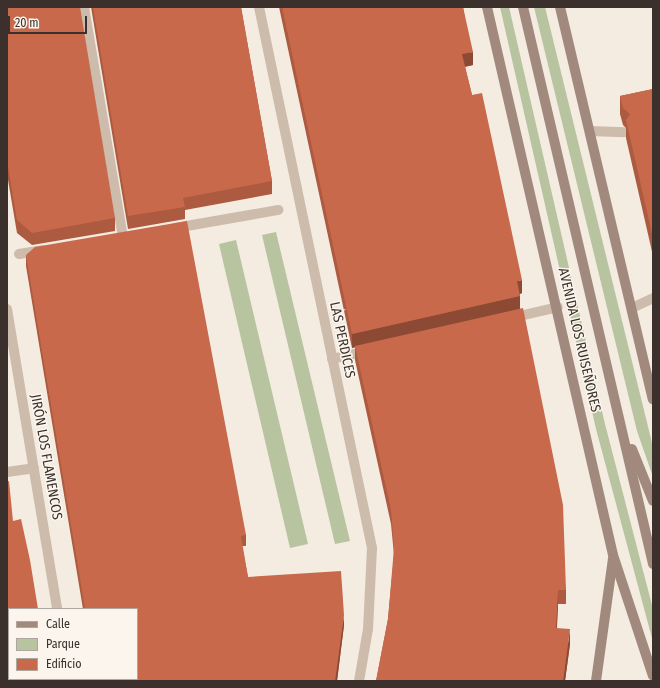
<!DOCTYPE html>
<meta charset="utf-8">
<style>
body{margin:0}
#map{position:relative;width:660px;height:688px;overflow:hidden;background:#f4ebe1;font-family:"Fira Sans Condensed",sans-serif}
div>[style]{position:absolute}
.green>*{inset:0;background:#b8c4a0}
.lane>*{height:10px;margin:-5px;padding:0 5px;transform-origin:5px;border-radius:5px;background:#cdbbac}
.street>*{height:10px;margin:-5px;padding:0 5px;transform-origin:5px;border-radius:5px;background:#cdbbac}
.secondary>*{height:10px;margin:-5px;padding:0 5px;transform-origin:5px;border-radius:5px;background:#a18a7d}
.wall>*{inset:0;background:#ac5a40}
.shaded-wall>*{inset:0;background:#8c4a34}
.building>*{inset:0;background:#c8694b}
span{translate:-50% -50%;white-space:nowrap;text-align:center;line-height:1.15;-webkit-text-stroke:3px #fbf5ee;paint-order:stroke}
.street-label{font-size:14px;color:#3b302b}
.frame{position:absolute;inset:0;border:8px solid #3b302b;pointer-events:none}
.legend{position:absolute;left:8px;top:608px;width:130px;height:72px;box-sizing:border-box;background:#fbf5ee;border:1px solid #aea6a0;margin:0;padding:5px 7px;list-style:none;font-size:12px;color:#3b302b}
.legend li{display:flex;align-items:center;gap:8px;height:20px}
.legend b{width:20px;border:1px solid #aea6a0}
.scale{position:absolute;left:8px;top:16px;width:79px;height:18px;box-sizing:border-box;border:2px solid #3b302b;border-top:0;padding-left:5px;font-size:12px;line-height:14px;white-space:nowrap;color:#3b302b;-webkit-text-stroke:3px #fbf5ee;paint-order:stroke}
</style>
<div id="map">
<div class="green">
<i style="clip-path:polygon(500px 7px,509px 7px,605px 424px,653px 609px,653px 642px,596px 429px)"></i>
<i style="clip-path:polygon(534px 7px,545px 7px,653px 447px,653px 477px,637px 431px)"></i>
<i style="clip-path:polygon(276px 232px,350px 541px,335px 544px,262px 235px)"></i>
<i style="clip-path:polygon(236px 240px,308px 544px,290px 548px,219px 244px)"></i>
</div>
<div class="lane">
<i style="left:590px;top:131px;width:34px;rotate:2deg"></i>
<i style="left:632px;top:308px;width:23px;rotate:-25deg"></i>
</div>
<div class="street">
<i style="left:84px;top:7px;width:233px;rotate:80.4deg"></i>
<i style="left:259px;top:7px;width:553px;rotate:78.2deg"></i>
<i style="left:372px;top:548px;width:81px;rotate:92.8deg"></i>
<i style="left:368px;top:629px;width:53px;rotate:99.8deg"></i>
<i style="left:175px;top:228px;width:105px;rotate:-9.9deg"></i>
<i style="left:19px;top:254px;width:24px;rotate:-9deg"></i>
<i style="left:7px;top:309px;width:304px;rotate:80.5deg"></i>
<i style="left:511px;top:318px;width:48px;rotate:-13.2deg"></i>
<i style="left:332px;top:359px;width:36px;rotate:-13deg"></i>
<i style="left:7px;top:472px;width:27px;rotate:-8deg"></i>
<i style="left:69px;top:679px;width:2px;rotate:63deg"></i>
</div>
<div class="secondary">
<i style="left:487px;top:7px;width:562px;rotate:77.05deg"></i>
<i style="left:613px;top:555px;width:127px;rotate:71.7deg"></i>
<i style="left:523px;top:7px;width:572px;rotate:76.86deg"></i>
<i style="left:560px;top:7px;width:403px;rotate:76.7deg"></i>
<i style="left:632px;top:449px;width:56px;rotate:68deg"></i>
<i style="left:596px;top:681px;width:123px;rotate:-82.1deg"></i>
</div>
<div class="wall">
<i style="clip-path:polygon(7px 7px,115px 218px,115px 231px,32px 245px,17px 233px,7px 174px)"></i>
<i style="clip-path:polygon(91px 7px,241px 7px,272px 181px,272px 194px,185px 210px,185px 219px,128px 229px)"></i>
<i style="clip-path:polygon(279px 7px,463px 7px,473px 65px,465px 67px,472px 95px,522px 293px,520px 294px,520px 308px,566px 590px,566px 604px,558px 604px,557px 628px,570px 644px,565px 681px,376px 681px,388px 619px,394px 555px,391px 524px,355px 360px,355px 347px,352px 348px)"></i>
<i style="clip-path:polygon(653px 89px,653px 256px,626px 138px,626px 128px,623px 125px,620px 114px,620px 96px)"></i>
<i style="clip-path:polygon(26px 255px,246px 535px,246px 546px,242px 546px,248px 577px,344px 625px,337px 681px,95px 681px,95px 679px,137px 679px,137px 609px,83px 609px,26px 266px)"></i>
<i style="clip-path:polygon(9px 679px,49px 679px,49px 681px,7px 681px)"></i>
</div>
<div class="shaded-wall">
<i style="clip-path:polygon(473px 52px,473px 65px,462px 67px,462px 54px)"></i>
<i style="clip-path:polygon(522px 280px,522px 293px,517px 295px,517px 281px)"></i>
<i style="clip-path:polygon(520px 296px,520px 309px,352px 348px,352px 334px)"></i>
<i style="clip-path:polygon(558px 590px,558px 604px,556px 642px,556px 628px)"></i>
<i style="clip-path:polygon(344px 615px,344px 625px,337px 681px,335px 681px)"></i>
<i style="clip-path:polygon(570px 629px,570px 644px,565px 681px,563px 681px)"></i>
</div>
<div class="building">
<i style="clip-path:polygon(7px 7px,80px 7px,115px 218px,32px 233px,17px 220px,7px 161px)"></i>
<i style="clip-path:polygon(93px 7px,241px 7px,272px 181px,183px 198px,185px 207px,128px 216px)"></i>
<i style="clip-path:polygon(282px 7px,463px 7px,473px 52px,462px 54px,472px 95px,482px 93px,522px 280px,517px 281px,520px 296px,352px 334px)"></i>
<i style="clip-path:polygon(653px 89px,653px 238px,626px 120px,630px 114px,623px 108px,620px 96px)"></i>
<i style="clip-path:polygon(187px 221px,246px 535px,241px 536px,248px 577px,341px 571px,344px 615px,335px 681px,97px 681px,96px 679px,137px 679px,137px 609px,85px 609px,26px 255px,35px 247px)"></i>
<i style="clip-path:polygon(523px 308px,563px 505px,566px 590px,558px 590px,556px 628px,570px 629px,563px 681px,376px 681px,388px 619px,394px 548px,391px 510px,355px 346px)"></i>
<i style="clip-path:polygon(9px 481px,13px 521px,21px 519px,30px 560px,38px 609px,9px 609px,9px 679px,40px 679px,38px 680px,38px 681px,7px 681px,7px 482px)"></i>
</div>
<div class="street-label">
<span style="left:342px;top:340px;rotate:78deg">LAS PERDICES</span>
<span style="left:579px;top:340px;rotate:77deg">AVENIDA LOS RUISEÑORES</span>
<span style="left:46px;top:457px;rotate:80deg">JIRÓN LOS FLAMENCOS</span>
</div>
<div class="frame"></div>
<ul class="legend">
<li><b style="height:5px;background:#a18a7d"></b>Calle</li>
<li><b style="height:11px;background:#b8c4a0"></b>Parque</li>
<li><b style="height:11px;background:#c8694b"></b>Edificio</li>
</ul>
<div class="scale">20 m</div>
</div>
